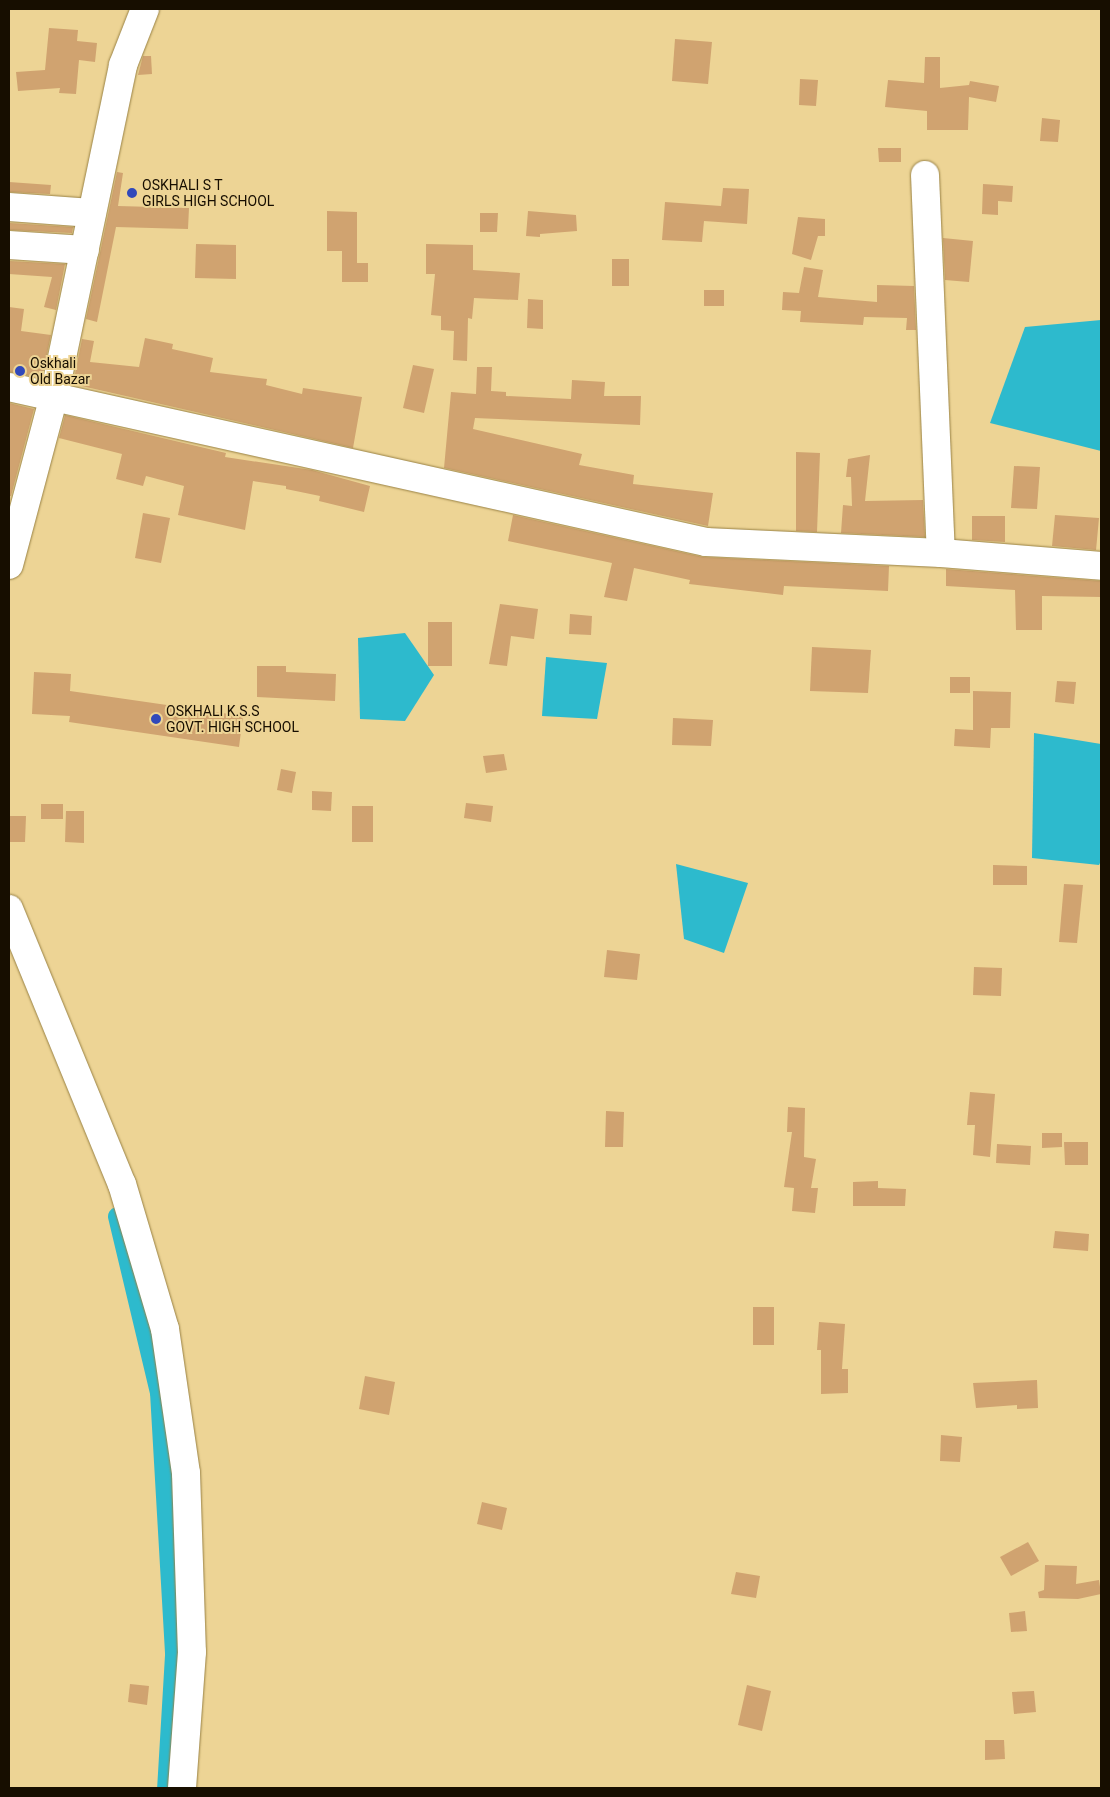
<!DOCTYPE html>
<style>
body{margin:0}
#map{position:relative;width:1110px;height:1797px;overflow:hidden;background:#edd495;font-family:Roboto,sans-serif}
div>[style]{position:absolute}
.water>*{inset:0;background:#2dbacd}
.canal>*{height:19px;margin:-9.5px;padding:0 9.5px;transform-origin:9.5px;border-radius:9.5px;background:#2dbacd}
.building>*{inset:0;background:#d0a370}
.roads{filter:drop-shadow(0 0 1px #998245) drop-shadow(0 0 1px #998245)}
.minor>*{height:28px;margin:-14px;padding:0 14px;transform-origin:14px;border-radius:14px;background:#fff}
.dots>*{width:14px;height:14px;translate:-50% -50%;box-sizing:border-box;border:2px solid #edd495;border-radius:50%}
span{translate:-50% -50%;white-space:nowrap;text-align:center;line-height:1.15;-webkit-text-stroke:4px #edd495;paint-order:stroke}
.poi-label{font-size:14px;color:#170e00}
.left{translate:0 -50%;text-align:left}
.frame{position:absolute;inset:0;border:10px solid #170e00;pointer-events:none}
</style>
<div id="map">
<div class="water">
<i style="clip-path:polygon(1101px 320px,1101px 451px,990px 423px,1025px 327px)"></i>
<i style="clip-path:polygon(405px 633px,434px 675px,405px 721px,360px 719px,358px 638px)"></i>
<i style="clip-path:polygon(546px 657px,607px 663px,597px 719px,542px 716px)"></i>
<i style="clip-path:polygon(1034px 733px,1101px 744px,1101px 861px,1099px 865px,1032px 858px)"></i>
<i style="clip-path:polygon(676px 864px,748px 883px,724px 953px,684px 939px)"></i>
</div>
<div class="canal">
<i style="left:117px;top:1216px;width:181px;rotate:76.6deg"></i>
<i style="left:159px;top:1392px;width:263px;rotate:86.7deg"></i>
<i style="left:174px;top:1655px;width:133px;rotate:93.4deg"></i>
</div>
<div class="building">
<i style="clip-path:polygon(49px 28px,78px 30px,77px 41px,97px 43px,95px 62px,79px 60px,76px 94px,59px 93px,60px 88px,18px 91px,16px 72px,45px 70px)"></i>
<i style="clip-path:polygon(675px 39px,712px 42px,708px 84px,672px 81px)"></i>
<i style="clip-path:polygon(143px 56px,151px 56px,152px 74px,138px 75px)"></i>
<i style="clip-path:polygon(925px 57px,940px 57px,940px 88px,969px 85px,970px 81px,999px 86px,996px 102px,969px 97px,968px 130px,927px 130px,927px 111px,885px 107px,888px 80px,924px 83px)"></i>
<i style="clip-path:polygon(800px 79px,818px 80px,816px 106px,799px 105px)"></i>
<i style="clip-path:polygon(1042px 118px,1060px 120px,1058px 142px,1040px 141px)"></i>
<i style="clip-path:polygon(878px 148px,901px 148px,901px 162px,879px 162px)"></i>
<i style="clip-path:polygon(117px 172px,123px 173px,118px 206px,189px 208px,188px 229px,116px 227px,97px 322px,86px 319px)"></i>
<i style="clip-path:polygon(9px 182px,51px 185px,50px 194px,9px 192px)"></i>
<i style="clip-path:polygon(983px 184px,1013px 186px,1012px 202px,998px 201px,998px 215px,982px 214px)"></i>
<i style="clip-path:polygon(723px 188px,749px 189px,747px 224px,704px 221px,702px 242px,662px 240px,665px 202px,721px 206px)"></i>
<i style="clip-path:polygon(327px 211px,357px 212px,357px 263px,368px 263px,368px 282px,342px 282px,342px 251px,327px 251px)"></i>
<i style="clip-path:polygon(528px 211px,576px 215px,577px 231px,540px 234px,540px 237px,526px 236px)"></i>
<i style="clip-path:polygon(480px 213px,498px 213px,497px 232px,480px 232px)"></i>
<i style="clip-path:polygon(798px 217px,825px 219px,825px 236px,818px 236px,811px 260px,792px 254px)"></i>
<i style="clip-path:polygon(9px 223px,73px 227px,72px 233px,9px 230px)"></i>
<i style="clip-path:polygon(943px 238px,973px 241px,969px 282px,945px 280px)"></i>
<i style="clip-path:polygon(196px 244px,236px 245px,236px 279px,195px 278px)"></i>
<i style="clip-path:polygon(426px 244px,473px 245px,473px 270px,520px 273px,518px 300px,474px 298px,472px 319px,468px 318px,467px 361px,453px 360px,454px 331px,441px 330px,441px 316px,431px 315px,435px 274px,426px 274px)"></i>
<i style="clip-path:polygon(612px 259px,629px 259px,629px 286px,612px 286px)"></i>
<i style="clip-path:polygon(9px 261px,65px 264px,56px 310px,44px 307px,52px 277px,9px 274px)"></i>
<i style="clip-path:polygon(804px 267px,823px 270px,818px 297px,877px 302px,877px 285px,914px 286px,916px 330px,906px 330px,907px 318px,864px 317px,863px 325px,800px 322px,801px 311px,782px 310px,783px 292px,799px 293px)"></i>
<i style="clip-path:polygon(704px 290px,724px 290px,724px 306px,704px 306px)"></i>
<i style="clip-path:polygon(528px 299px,543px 300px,543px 329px,527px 328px)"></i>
<i style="clip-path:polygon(9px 307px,24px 309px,21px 331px,51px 335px,42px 378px,9px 372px)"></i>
<i style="clip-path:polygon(145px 338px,173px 344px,172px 349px,213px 358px,210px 372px,267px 379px,266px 385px,302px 394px,303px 388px,362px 397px,353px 448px,73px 384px,82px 339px,94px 341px,90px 362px,139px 367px)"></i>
<i style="clip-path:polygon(413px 365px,434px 369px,424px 413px,403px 408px)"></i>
<i style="clip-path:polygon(477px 367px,492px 367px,491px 391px,506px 392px,506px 396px,571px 399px,572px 380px,605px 382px,604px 396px,641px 396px,640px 425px,475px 418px,473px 429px,582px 454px,579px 465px,634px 475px,633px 484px,713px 493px,708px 526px,444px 468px,451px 392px,476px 394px)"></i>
<i style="clip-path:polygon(9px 403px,34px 409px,11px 496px,9px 496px)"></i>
<i style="clip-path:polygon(65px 415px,226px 453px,225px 457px,312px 470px,370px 486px,364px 512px,319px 501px,320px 496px,286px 489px,286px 486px,253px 481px,245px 530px,178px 515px,184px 486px,146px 476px,143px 486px,116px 479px,122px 454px,59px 438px)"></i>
<i style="clip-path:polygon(796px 452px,820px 453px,817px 532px,796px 531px)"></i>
<i style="clip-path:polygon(870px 455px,865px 501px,923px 500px,925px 537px,841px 533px,843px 505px,852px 506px,851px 477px,846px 477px,848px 459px)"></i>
<i style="clip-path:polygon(1014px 466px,1040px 467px,1037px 509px,1011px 508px)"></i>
<i style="clip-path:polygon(143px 513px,170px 518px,161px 563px,135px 558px)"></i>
<i style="clip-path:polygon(513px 515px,703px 557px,889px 566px,888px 591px,784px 586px,783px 595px,689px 584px,690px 580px,634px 568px,627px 601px,604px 597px,612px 563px,508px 541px)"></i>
<i style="clip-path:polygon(1055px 515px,1099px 518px,1096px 550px,1052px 546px)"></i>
<i style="clip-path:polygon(972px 516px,1005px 516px,1005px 542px,972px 540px)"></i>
<i style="clip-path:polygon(946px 569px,1101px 581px,1101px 597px,1042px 596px,1042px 630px,1016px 630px,1015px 590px,946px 586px)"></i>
<i style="clip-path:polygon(500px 604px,538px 609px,534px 639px,511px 636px,507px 666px,489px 664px)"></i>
<i style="clip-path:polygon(570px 614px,592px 616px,591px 635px,569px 634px)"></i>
<i style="clip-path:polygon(428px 622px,452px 622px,452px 666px,428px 666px)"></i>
<i style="clip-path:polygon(812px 647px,871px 650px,868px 693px,810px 691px)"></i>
<i style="clip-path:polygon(257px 666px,286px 666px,286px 672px,336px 674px,335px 701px,257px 697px)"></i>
<i style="clip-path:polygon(34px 672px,71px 674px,70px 691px,243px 716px,239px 747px,69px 722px,70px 716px,32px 714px)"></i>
<i style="clip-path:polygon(950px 677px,970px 677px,970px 693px,950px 693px)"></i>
<i style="clip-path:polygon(1057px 681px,1076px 682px,1074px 704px,1055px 702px)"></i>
<i style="clip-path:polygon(973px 691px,1011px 692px,1010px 728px,991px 728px,990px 748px,954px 746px,955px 729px,973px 730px)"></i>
<i style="clip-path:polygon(673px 718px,713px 720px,711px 746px,672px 745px)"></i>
<i style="clip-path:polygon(504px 754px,507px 770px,486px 773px,483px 756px)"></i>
<i style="clip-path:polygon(281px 769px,296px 772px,292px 793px,277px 790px)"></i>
<i style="clip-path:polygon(312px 791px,332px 792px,331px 811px,312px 810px)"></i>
<i style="clip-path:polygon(466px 803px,493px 806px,491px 822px,464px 818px)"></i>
<i style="clip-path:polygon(41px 804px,63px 804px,63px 819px,41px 819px)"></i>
<i style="clip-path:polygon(352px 806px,373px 806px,373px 842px,352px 842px)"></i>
<i style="clip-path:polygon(66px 811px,84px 811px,84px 843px,65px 842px)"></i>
<i style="clip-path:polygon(9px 816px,26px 816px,25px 842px,9px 842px)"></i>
<i style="clip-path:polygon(993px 865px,1027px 866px,1027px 885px,993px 885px)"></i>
<i style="clip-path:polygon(1064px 884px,1083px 885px,1077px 943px,1059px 942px)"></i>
<i style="clip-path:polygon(607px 950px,640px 954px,637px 980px,604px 977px)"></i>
<i style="clip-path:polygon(974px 967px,1002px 968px,1001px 996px,973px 995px)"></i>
<i style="clip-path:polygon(970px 1092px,995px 1094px,990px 1157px,973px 1155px,975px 1125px,967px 1125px)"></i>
<i style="clip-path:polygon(788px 1107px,805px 1108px,804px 1157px,816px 1159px,811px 1188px,818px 1188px,815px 1213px,792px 1211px,794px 1188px,784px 1187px,792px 1132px,787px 1132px)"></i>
<i style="clip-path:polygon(606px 1111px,624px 1112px,623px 1147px,605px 1147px)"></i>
<i style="clip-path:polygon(1042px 1133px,1062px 1133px,1062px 1147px,1042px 1148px)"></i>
<i style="clip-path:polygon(1064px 1142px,1088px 1142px,1088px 1165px,1065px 1165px)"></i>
<i style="clip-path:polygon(997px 1144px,1031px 1146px,1030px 1165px,996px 1163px)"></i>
<i style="clip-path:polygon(878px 1181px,878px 1188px,906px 1189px,905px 1206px,853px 1206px,853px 1182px)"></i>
<i style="clip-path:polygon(1055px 1231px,1089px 1234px,1088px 1251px,1053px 1248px)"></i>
<i style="clip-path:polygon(753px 1307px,774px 1307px,774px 1345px,753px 1345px)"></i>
<i style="clip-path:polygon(819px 1322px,845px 1324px,842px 1369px,848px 1369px,848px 1393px,821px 1394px,821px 1350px,817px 1350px)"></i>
<i style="clip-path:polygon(365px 1376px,395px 1382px,389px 1415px,359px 1409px)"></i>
<i style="clip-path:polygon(1037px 1380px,1038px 1408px,1017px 1409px,1017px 1405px,976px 1408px,973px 1383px)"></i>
<i style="clip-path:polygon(941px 1435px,962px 1437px,960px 1462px,940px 1461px)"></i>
<i style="clip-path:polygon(482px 1502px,507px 1508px,502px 1530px,477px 1524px)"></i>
<i style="clip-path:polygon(1028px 1542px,1039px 1561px,1011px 1576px,1000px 1557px)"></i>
<i style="clip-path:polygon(1045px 1565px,1077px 1566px,1076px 1584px,1099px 1580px,1101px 1594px,1078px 1599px,1039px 1598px,1038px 1592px,1044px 1590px)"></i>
<i style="clip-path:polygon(736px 1572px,760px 1576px,756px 1598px,731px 1594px)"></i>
<i style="clip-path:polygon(1025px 1611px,1027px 1631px,1011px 1632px,1009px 1613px)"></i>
<i style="clip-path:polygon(130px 1684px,149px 1686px,147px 1705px,128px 1702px)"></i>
<i style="clip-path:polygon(747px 1685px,771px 1691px,762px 1731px,738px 1725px)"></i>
<i style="clip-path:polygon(1034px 1691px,1036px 1712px,1014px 1714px,1012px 1692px)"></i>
<i style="clip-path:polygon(985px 1740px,1004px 1740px,1005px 1759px,985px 1760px)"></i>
</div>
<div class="roads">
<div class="minor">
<i style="left:925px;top:175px;width:378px;rotate:87.6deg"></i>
<i style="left:9px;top:207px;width:83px;rotate:4.1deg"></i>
<i style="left:9px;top:245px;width:76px;rotate:3.8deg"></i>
<i style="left:9px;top:387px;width:714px;rotate:12.54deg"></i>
<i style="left:706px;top:542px;width:235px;rotate:2.7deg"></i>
<i style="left:941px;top:553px;width:161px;rotate:4.6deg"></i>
<i style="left:9px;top:565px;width:175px;rotate:-75.1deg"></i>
<i style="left:54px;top:396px;width:338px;rotate:-78.2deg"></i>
<i style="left:123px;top:65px;width:60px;rotate:-68.6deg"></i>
<i style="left:9px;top:909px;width:297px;rotate:67.7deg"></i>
<i style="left:122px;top:1184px;width:151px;rotate:73.5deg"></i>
<i style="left:165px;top:1329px;width:146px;rotate:81.7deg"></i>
<i style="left:186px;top:1473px;width:179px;rotate:88.1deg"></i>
<i style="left:192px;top:1652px;width:136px;rotate:94.2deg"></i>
</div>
</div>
<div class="dots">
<i style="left:132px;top:193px;background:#3149ba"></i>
<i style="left:20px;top:371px;background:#3149ba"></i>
<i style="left:156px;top:719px;background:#3149ba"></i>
</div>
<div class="poi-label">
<span class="left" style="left:142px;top:193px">OSKHALI S T<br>GIRLS HIGH SCHOOL</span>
<span class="left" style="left:30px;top:371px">Oskhali<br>Old Bazar</span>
<span class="left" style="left:166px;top:719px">OSKHALI K.S.S<br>GOVT. HIGH SCHOOL</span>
</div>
<div class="frame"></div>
</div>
